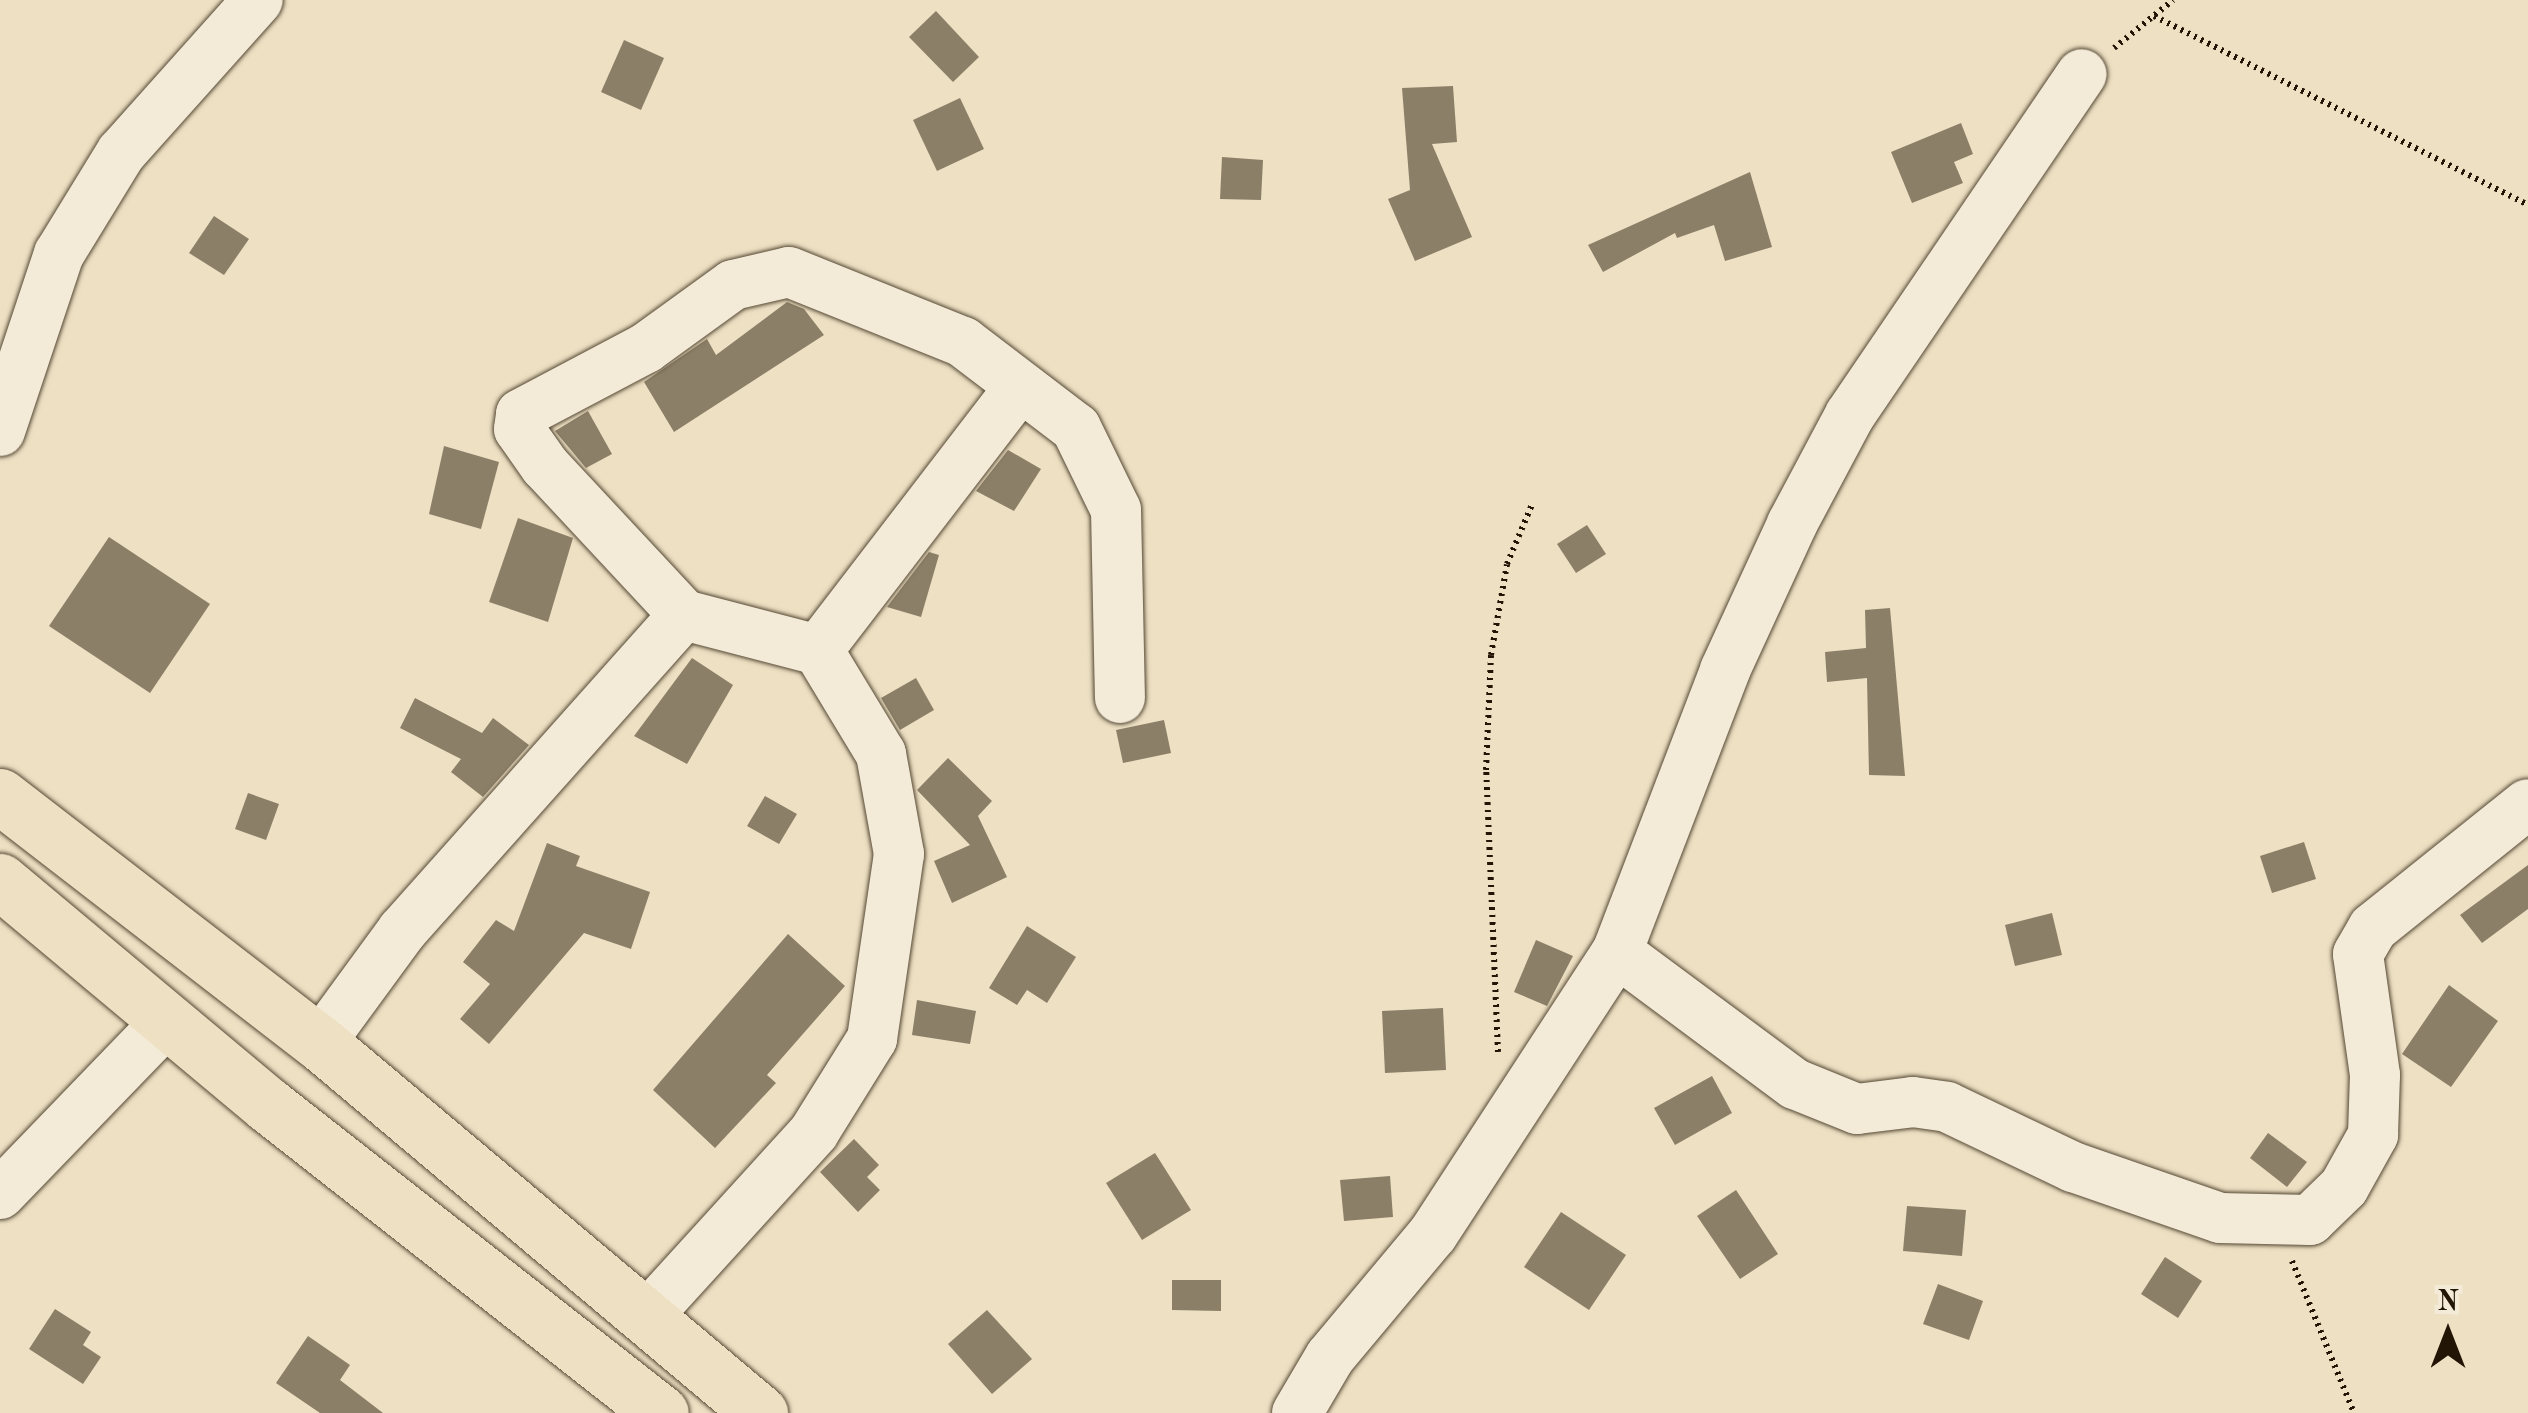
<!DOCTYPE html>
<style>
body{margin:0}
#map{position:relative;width:2528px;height:1413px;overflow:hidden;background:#ede0c3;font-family:"Old Standard TT",serif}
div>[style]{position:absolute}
.building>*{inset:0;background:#8c7f68}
.path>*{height:6px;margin-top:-3px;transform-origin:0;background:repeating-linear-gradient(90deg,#221505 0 2.5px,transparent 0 7.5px)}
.roads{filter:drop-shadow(0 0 2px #554834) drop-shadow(0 0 2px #554834)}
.minor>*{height:50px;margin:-25px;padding:0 25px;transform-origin:25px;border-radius:25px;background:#f3ebd8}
.highway>*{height:55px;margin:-27.5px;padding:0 27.5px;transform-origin:27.5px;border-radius:27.5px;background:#ede0c3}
span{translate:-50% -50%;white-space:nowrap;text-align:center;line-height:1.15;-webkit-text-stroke:10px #f3ebd8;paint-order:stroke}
.north{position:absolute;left:2398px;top:1283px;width:100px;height:100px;-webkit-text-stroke:8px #f3ebd8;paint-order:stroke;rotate:0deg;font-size:28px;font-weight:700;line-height:40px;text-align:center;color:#221505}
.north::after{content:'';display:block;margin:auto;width:35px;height:45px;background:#221505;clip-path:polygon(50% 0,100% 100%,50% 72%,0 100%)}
</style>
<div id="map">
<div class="building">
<i style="clip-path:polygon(936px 11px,979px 57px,953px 82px,909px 37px)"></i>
<i style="clip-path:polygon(624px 40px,664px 58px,641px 110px,601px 92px)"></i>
<i style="clip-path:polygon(1453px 86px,1457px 142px,1432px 144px,1472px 237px,1415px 261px,1388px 199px,1410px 190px,1402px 88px)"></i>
<i style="clip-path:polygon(960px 98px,984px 149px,937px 171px,913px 120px)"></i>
<i style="clip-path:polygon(1961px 123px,1973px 154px,1954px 162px,1963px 183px,1912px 203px,1891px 152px)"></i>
<i style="clip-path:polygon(1222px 157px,1263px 160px,1261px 200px,1220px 199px)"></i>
<i style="clip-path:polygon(1750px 172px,1772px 247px,1725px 261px,1714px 225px,1677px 238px,1675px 233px,1603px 272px,1588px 245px)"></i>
<i style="clip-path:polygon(214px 216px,249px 239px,224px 275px,189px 253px)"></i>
<i style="clip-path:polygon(787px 302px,804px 309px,824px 335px,674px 432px,644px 382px,707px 339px,716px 355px)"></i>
<i style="clip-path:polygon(588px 411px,612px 454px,586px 468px,555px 431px)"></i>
<i style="clip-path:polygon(444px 446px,499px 462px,481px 529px,429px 514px)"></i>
<i style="clip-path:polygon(1008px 450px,1041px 469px,1014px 511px,976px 491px)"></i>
<i style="clip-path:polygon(518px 518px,573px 538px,548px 622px,489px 602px)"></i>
<i style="clip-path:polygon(1587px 525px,1606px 554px,1576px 573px,1557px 544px)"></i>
<i style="clip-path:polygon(109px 537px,210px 604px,150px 693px,49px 626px)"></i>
<i style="clip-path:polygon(929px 552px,939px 555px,921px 617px,887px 607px)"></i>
<i style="clip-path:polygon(1890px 608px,1905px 776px,1869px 775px,1867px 678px,1827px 682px,1825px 652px,1866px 648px,1865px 610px)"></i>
<i style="clip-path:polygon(692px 658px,733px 685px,687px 764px,634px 736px)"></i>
<i style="clip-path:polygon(916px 678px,934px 710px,900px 730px,881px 698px)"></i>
<i style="clip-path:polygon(415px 698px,482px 733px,493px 718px,529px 745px,483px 797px,451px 772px,461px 759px,400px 728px)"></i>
<i style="clip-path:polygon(1164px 720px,1171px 753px,1123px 763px,1116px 730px)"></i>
<i style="clip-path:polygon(948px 758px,992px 801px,978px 816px,1007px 877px,952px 903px,934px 861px,970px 845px,917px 790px)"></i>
<i style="clip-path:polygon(248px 793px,279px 804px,266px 840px,235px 829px)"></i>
<i style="clip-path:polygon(765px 796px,797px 814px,779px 844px,747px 826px)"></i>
<i style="clip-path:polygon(2304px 842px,2316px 879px,2272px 893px,2260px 856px)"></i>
<i style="clip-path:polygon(547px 843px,580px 856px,576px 866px,650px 892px,631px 949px,584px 933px,489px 1044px,460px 1019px,490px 984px,463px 962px,496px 920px,514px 931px)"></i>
<i style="clip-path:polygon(2528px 865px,2528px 909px,2482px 943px,2460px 915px)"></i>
<i style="clip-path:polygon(2052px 913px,2062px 955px,2015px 966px,2005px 925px)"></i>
<i style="clip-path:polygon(1027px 926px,1076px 957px,1047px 1003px,1027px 990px,1017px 1005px,989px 988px)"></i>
<i style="clip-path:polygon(788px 934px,845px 986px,767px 1075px,776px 1083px,715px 1148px,653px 1090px)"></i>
<i style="clip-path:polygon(1536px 940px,1573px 956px,1547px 1006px,1514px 992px)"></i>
<i style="clip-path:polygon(2449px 985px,2498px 1021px,2451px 1087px,2402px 1054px)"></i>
<i style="clip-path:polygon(917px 1000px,976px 1011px,970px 1044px,912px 1035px)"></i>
<i style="clip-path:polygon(1443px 1008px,1446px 1070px,1385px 1073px,1382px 1011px)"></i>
<i style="clip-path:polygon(1712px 1076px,1732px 1113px,1675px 1145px,1654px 1108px)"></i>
<i style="clip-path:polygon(2268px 1133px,2307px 1162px,2287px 1187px,2250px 1158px)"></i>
<i style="clip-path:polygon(854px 1139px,879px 1165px,867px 1177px,880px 1190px,858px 1212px,820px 1172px)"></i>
<i style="clip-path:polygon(1155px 1153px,1191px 1210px,1142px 1240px,1106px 1183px)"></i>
<i style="clip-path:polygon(1390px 1176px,1393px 1217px,1344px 1221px,1340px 1180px)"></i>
<i style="clip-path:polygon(1736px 1190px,1778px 1254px,1740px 1279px,1697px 1216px)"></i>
<i style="clip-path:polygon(1907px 1206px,1966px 1210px,1962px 1256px,1903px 1251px)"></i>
<i style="clip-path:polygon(1561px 1212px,1626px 1255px,1589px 1310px,1524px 1267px)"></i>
<i style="clip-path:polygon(2165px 1257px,2202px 1281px,2178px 1318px,2141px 1294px)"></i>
<i style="clip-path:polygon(1172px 1280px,1221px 1280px,1221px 1311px,1172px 1310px)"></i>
<i style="clip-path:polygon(1938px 1284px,1983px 1301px,1969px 1340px,1923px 1324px)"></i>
<i style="clip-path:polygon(55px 1309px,91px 1332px,83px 1345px,101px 1357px,83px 1384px,29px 1349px)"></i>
<i style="clip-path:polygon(987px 1310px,1032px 1359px,992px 1394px,948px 1344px)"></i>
<i style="clip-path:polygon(308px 1336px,350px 1365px,340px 1380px,383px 1413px,320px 1413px,276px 1383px)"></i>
</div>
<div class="path">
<i style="left:2154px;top:16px;width:419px;rotate:26.8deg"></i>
<i style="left:2114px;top:48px;width:76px;rotate:-39.1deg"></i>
<i style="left:1498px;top:1052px;width:282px;rotate:-92.4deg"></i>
<i style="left:1486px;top:770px;width:115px;rotate:-87.5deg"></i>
<i style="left:1491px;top:655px;width:92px;rotate:-80deg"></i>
<i style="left:1507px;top:564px;width:67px;rotate:-67.2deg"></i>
<i style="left:2292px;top:1261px;width:164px;rotate:67.8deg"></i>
</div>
<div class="roads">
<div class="minor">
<i style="left:0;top:431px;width:187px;rotate:-71.6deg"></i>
<i style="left:59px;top:254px;width:119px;rotate:-58.5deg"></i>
<i style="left:121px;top:153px;width:205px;rotate:-48.2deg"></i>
<i style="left:684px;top:615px;width:204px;rotate:-133deg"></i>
<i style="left:545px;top:466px;width:45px;rotate:-125.1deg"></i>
<i style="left:519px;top:429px;width:15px;rotate:-82deg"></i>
<i style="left:521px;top:414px;width:141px;rotate:-27.8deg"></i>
<i style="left:646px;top:348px;width:107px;rotate:-35.9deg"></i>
<i style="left:733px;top:285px;width:57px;rotate:-13.1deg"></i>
<i style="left:789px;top:272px;width:188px;rotate:21.9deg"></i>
<i style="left:963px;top:342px;width:142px;rotate:37.3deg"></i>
<i style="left:1076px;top:428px;width:91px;rotate:64deg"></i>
<i style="left:1116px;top:510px;width:188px;rotate:88.8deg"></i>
<i style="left:1617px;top:952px;width:222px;rotate:36.6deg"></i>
<i style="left:1795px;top:1084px;width:67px;rotate:22deg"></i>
<i style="left:1857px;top:1109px;width:56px;rotate:-7.1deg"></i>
<i style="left:1913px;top:1102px;width:34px;rotate:8deg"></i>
<i style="left:1947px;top:1107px;width:140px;rotate:25.5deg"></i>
<i style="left:2073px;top:1167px;width:156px;rotate:19.1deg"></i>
<i style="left:2220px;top:1218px;width:90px;rotate:1.3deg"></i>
<i style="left:2310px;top:1220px;width:47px;rotate:-44.1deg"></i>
<i style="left:2344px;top:1187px;width:60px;rotate:-60.9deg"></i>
<i style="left:2373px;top:1135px;width:60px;rotate:-88.1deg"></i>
<i style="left:2375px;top:1075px;width:122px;rotate:-98deg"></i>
<i style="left:2358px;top:954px;width:30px;rotate:-60deg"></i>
<i style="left:2373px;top:928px;width:198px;rotate:-38.7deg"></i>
<i style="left:320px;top:1043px;width:139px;rotate:-53.8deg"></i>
<i style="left:402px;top:931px;width:424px;rotate:-48.3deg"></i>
<i style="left:684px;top:615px;width:138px;rotate:14.6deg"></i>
<i style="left:818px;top:650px;width:332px;rotate:-52.5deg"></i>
<i style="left:0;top:1194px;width:240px;rotate:-46deg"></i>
<i style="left:645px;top:1318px;width:251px;rotate:-47.7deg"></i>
<i style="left:814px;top:1132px;width:110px;rotate:-58.1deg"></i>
<i style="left:872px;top:1039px;width:187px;rotate:-81.7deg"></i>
<i style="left:899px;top:854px;width:102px;rotate:-100.2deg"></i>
<i style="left:881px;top:754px;width:122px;rotate:-121.2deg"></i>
<i style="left:1297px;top:1413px;width:65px;rotate:-59.5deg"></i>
<i style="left:1330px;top:1357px;width:160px;rotate:-50.1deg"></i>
<i style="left:1433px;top:1234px;width:337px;rotate:-56.9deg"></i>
<i style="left:1617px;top:952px;width:302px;rotate:-69deg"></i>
<i style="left:1725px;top:670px;width:161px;rotate:-65.3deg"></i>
<i style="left:1792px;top:524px;width:123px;rotate:-62deg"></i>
<i style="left:1850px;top:415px;width:412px;rotate:-55.8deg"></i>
</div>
<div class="highway">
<i style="left:0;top:796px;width:404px;rotate:37.7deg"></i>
<i style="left:320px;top:1043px;width:575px;rotate:40.06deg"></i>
<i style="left:0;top:881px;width:349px;rotate:39.9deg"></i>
<i style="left:268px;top:1105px;width:499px;rotate:38.1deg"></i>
</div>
</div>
<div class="north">N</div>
</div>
